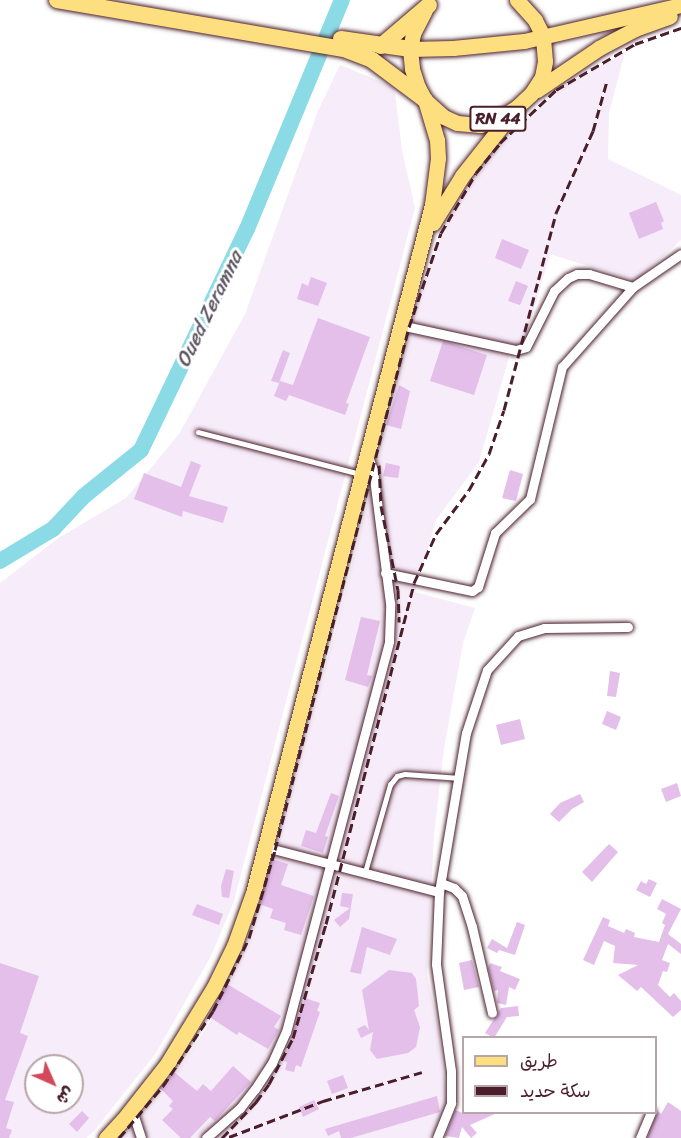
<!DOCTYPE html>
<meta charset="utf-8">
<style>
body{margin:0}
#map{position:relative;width:681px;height:1138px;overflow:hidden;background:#fff;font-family:Sriracha,"Playpen Sans Arabic",sans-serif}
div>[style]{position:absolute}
.built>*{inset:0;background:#f7ecf9}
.river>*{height:16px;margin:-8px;padding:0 8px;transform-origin:8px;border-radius:8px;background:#8bdbe7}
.building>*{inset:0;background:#e3bfea}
.roads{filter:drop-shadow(0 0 2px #4a1f2b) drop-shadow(0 0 2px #4a1f2b)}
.lane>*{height:4.5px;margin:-2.25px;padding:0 2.25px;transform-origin:2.25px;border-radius:2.25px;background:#fff}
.street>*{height:9px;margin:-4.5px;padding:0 4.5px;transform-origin:4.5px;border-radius:4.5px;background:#fff}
.primary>*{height:15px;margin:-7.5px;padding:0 7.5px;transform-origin:7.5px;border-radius:7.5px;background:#fedf80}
.highway>*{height:16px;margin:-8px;padding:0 8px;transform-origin:8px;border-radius:8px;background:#fedf80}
.rail>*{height:3px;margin-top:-1.5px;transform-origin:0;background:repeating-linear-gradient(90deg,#4a1f2b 0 9px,transparent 0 13.5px)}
span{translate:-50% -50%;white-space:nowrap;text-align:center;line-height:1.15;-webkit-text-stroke:6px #fff;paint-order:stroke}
.shield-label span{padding:2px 4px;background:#fff;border:2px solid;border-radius:4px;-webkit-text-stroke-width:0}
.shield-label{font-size:16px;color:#4a1f2b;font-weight:700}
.water-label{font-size:20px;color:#5e5763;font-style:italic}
.legend{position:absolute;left:462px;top:1036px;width:195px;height:78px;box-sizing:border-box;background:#fff;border:2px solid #b7a5aa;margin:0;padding:8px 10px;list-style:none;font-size:18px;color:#4a1f2b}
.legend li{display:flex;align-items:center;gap:12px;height:30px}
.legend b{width:30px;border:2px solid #b7a5aa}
.north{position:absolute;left:24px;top:1054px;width:60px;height:60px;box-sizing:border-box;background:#fff;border:2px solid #b7a5aa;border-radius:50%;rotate:135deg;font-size:16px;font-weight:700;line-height:24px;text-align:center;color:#4a1f2b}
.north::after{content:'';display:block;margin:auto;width:21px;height:27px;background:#d1495b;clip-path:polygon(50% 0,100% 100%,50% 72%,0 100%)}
</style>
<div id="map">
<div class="built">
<i style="clip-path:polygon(625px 52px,609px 113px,608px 159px,681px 195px,681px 240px,636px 281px,550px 254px,524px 344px,510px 354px,479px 462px,436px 520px,415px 592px,475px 608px,463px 643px,444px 749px,434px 834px,427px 974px,438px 1026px,447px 1103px,435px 1138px,122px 1138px,177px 1072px,207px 1027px,228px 988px,248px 941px,336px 628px,420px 292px,439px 241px,458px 204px,487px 162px,527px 118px,570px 83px)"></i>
<i style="clip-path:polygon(evenodd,340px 65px,392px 86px,395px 93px,402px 150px,415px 208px,234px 901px,211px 956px,156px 1053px,94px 1131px,86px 1138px,0 1138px,0 583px,60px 537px,126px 498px,179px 434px,245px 314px,318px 111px,340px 65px,36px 1066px,72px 1066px,72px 1102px,36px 1102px,36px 1066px)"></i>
</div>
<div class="river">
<i style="left:0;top:561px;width:62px;rotate:-31.1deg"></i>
<i style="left:53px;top:529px;width:45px;rotate:-46.8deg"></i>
<i style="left:84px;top:496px;width:73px;rotate:-38.9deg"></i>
<i style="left:141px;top:450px;width:245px;rotate:-64.4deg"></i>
<i style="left:247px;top:229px;width:248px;rotate:-67.5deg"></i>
</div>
<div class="building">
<i style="clip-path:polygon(656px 202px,664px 221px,661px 223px,663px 229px,639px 239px,629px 213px)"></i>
<i style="clip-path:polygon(502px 239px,529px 250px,521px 269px,495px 258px)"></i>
<i style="clip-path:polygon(311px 277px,327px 283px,318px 306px,297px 299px,302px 283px,308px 286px)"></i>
<i style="clip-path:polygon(516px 281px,528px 286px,520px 305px,508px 301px)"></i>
<i style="clip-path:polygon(318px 318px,370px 337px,346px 403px,349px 404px,345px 415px,289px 395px,286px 401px,274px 396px,280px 381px,293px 385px)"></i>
<i style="clip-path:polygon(443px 341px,487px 355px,474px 395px,430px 381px)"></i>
<i style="clip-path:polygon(283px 350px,290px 353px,279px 383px,271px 381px)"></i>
<i style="clip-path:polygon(399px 385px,410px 391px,401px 429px,386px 425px)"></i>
<i style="clip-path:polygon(191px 461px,201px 465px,189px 496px,228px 507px,223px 523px,183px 511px,182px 517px,134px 499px,144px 473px,181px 487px)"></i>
<i style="clip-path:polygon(386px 463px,400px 466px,398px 478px,383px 476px)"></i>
<i style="clip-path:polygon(510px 470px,523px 474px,516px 501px,502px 498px)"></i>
<i style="clip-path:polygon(361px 617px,380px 621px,367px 675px,372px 676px,368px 687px,345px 680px)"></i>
<i style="clip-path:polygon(610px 671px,620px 673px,616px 697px,607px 696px)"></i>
<i style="clip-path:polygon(607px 711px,621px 717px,616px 730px,602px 724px)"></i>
<i style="clip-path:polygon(520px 719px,525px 739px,501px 745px,496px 725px)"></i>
<i style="clip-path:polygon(677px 783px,681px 796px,666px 802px,661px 789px)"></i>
<i style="clip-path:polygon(331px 793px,339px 796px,325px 836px,328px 837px,323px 853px,301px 846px,306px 830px,316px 833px)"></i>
<i style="clip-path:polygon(580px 794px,584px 802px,572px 809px,559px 822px,550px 814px,560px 803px)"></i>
<i style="clip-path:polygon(609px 844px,618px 852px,592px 882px,582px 872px)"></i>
<i style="clip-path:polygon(272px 859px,288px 864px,281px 885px,314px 896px,301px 935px,284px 930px,286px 923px,270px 918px,273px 909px,259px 904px)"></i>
<i style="clip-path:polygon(226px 869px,234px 871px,229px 898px,222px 897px,221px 886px)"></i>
<i style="clip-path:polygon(649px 879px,657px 883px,650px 897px,636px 890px,641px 881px,646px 884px)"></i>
<i style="clip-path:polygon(342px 893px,353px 894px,349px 919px,340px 927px,334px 920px,350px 908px,340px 906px)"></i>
<i style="clip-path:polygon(662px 899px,681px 909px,668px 934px,681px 944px,681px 954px,668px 944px,662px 960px,670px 963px,667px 972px,663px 971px,658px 985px,670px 997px,674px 993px,681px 1001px,681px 1010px,673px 1017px,641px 987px,637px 991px,618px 975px,638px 965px,613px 963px,615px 946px,604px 941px,594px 965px,583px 960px,603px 917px,610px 920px,608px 926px,624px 933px,626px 929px,635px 933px,634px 937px,659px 942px,665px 925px,662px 923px,666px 914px,657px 909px)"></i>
<i style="clip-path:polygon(197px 904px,223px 914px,219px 925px,192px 915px)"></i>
<i style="clip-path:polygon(517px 922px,525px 925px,515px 955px,499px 950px,497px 953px,487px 948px,492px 939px,507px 948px)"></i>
<i style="clip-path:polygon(362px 927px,397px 939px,390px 955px,367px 947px,361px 974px,350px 972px)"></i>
<i style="clip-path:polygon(472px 960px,479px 987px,464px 990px,459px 963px)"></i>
<i style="clip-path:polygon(0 963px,39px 976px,20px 1033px,28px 1036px,5px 1100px,14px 1102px,6px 1128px,12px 1130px,9px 1138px,0 1138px)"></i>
<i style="clip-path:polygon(490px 963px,502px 967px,500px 971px,520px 979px,515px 990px,509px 987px,506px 1005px,497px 1003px,498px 990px,494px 991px,488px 968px)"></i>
<i style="clip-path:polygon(389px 970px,412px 973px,416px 979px,419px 1006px,414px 1010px,420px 1027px,416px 1047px,408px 1053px,377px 1059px,370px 1050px,373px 1032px,361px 1038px,357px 1029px,365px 1025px,369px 1030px,362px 990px)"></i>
<i style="clip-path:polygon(227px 984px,281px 1016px,274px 1027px,279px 1030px,268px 1049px,239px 1032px,237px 1035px,208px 1016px)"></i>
<i style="clip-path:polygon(305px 998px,320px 1003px,317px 1011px,320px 1012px,301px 1067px,296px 1065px,294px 1072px,285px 1070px,287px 1062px,284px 1061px)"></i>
<i style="clip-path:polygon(518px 1006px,519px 1016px,507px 1017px,494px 1038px,485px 1033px,501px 1008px)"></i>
<i style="clip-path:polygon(233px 1066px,251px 1082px,215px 1121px,210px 1117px,190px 1138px,181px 1138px,162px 1120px,173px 1109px,169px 1106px,173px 1101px,160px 1088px,174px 1072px,197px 1091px,203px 1084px,211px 1091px)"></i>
<i style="clip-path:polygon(343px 1075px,348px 1088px,332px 1094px,327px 1081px)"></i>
<i style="clip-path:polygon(437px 1096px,440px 1112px,351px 1138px,341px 1138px,339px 1131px,328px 1136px,325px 1129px)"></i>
<i style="clip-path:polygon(314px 1100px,319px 1109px,303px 1117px,299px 1107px)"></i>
<i style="clip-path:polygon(668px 1102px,681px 1111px,681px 1138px,647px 1138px,658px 1111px,661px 1114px)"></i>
<i style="clip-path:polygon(455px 1110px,463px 1113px,497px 1113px,470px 1125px,477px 1133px,471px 1138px,462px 1127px,459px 1138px,445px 1136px)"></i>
<i style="clip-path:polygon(82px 1111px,89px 1118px,77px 1132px,69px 1124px)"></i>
</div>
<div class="roads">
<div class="lane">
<i style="left:198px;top:432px;width:167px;rotate:14.5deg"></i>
<i style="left:365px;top:872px;width:91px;rotate:-74deg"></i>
<i style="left:390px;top:785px;width:11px;rotate:-52deg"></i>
<i style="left:397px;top:776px;width:8px;rotate:-14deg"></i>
<i style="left:405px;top:774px;width:55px;rotate:4.2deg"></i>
</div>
<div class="street">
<i style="left:400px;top:325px;width:119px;rotate:12.2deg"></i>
<i style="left:516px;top:350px;width:10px;rotate:-17deg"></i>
<i style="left:526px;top:347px;width:63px;rotate:-63.4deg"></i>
<i style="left:554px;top:291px;width:19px;rotate:-43deg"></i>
<i style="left:568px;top:278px;width:10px;rotate:-24deg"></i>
<i style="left:577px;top:274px;width:12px"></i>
<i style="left:589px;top:274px;width:46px;rotate:16.5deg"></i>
<i style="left:633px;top:287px;width:58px;rotate:-34.5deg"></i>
<i style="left:385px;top:573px;width:89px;rotate:11.7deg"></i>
<i style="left:472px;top:591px;width:7px;rotate:-34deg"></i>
<i style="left:478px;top:587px;width:57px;rotate:-72.5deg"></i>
<i style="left:495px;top:533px;width:49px;rotate:-44.2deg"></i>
<i style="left:530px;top:499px;width:136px;rotate:-76.4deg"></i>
<i style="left:562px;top:367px;width:107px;rotate:-48.4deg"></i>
<i style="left:265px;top:847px;width:180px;rotate:14.5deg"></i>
<i style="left:441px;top:883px;width:14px;rotate:21deg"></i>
<i style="left:454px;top:888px;width:11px;rotate:45deg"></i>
<i style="left:462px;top:896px;width:33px;rotate:72deg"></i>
<i style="left:472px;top:927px;width:88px;rotate:76.9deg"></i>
<i style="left:132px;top:1110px;width:29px;rotate:72deg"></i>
<i style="left:206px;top:1138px;width:45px;rotate:-41.4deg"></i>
<i style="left:240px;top:1108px;width:24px;rotate:-52deg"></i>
<i style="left:255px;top:1089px;width:31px;rotate:-57deg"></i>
<i style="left:272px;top:1063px;width:34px;rotate:-66deg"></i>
<i style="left:286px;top:1032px;width:404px;rotate:-75.2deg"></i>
<i style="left:389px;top:641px;width:38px;rotate:-88deg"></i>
<i style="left:390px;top:603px;width:134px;rotate:-97.3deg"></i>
<i style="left:373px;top:470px;width:15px;rotate:-110deg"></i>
<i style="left:437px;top:1138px;width:38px;rotate:-68deg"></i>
<i style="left:451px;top:1103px;width:32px;rotate:-90deg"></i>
<i style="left:451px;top:1071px;width:108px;rotate:-98deg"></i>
<i style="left:436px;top:964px;width:72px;rotate:-87.6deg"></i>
<i style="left:439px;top:892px;width:161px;rotate:-80.4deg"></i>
<i style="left:466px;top:733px;width:66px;rotate:-71.6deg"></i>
<i style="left:487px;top:670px;width:46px;rotate:-47.6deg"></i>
<i style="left:518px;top:636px;width:27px;rotate:-17deg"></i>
<i style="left:544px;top:628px;width:84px;rotate:-0.7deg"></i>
<i style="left:640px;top:1138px;width:28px;rotate:-67deg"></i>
</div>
<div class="primary">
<i style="left:425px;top:10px;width:27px;rotate:117deg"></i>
<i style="left:413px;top:34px;width:15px;rotate:101deg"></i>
<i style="left:410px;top:49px;width:20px;rotate:84deg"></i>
<i style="left:412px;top:69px;width:19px;rotate:72deg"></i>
<i style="left:418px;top:87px;width:15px;rotate:62deg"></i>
<i style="left:425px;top:100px;width:25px;rotate:42deg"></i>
<i style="left:444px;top:117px;width:14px;rotate:25deg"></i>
<i style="left:457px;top:123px;width:23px;rotate:5deg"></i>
<i style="left:480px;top:125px;width:19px;rotate:-18deg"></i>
<i style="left:498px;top:119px;width:22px;rotate:-32deg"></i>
<i style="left:517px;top:107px;width:19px;rotate:-43deg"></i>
<i style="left:531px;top:94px;width:20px;rotate:-57deg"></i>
<i style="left:542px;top:77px;width:16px;rotate:-79deg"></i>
<i style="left:545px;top:61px;width:25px;rotate:-95deg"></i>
<i style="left:543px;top:36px;width:18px;rotate:-117deg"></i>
<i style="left:535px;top:20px;width:27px;rotate:-132deg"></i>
<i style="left:410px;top:49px;width:43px;rotate:-1.3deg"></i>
<i style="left:453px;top:48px;width:71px;rotate:-5.6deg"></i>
<i style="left:524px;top:41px;width:161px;rotate:-12.9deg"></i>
<i style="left:537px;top:90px;width:75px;rotate:-34.1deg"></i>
<i style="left:599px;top:48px;width:41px;rotate:-27.8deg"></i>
<i style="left:635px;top:29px;width:37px;rotate:-20deg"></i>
<i style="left:433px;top:223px;width:55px;rotate:-58.3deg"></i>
<i style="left:462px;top:176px;width:79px;rotate:-51.7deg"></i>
<i style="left:106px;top:1138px;width:25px;rotate:-47deg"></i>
<i style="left:123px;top:1120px;width:71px;rotate:-51.8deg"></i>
<i style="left:167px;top:1064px;width:90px;rotate:-58.6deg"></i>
<i style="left:214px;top:987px;width:46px;rotate:-64deg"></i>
<i style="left:234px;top:946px;width:56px;rotate:-70.3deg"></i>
<i style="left:253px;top:893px;width:711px;rotate:-75.42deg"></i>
<i style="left:432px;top:205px;width:47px;rotate:-82.7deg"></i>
<i style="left:438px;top:158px;width:18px;rotate:-93deg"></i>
<i style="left:437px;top:140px;width:42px;rotate:-106.7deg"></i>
</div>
<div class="highway">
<i style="left:57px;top:0;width:291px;rotate:9.7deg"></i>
<i style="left:344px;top:49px;width:30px;rotate:21deg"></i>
<i style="left:372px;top:60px;width:66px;rotate:37deg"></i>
<i style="left:341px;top:39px;width:70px;rotate:8.2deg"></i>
<i style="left:381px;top:46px;width:63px;rotate:-40.5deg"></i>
</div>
</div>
<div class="rail">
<i style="left:379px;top:465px;width:41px;rotate:87.2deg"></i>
<i style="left:381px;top:506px;width:86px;rotate:78.6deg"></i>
<i style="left:398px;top:590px;width:32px;rotate:88deg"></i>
<i style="left:229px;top:1137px;width:101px;rotate:-21deg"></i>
<i style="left:323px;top:1101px;width:103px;rotate:-16.3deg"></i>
<i style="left:119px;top:1138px;width:68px;rotate:-49.8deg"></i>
<i style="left:163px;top:1086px;width:90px;rotate:-56.3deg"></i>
<i style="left:213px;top:1011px;width:81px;rotate:-63.7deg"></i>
<i style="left:249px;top:938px;width:92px;rotate:-73.5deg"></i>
<i style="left:275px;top:850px;width:540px;rotate:-75.63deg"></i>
<i style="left:409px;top:327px;width:99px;rotate:-71.2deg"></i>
<i style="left:441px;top:233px;width:69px;rotate:-59.7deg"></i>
<i style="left:476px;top:173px;width:38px;rotate:-51deg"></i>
<i style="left:500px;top:143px;width:77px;rotate:-43.4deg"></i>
<i style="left:556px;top:90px;width:91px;rotate:-30.2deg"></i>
<i style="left:635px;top:44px;width:49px;rotate:-19.2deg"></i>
<i style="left:222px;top:1138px;width:50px;rotate:-46.6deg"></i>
<i style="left:256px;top:1102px;width:22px;rotate:-54deg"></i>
<i style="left:269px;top:1084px;width:52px;rotate:-62.4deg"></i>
<i style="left:293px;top:1038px;width:119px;rotate:-73.9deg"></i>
<i style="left:326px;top:924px;width:352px;rotate:-75.5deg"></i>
<i style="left:414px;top:583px;width:54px;rotate:-65.8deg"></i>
<i style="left:436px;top:534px;width:55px;rotate:-53.1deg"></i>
<i style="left:469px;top:490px;width:41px;rotate:-60.9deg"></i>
<i style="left:489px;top:454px;width:46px;rotate:-71.2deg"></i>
<i style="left:504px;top:410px;width:204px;rotate:-75.2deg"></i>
<i style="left:556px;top:213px;width:90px;rotate:-65.7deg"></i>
<i style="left:593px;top:131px;width:52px;rotate:-74.4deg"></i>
</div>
<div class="shield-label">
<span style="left:498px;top:119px">RN 44</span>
</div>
<div class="water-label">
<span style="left:209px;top:309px;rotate:-64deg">Oued Zeramna</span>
</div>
<ul class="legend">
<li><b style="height:8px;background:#fedf80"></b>طريق</li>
<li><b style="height:8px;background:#4a1f2b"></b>سكة حديد</li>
</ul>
<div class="north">ش</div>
</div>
